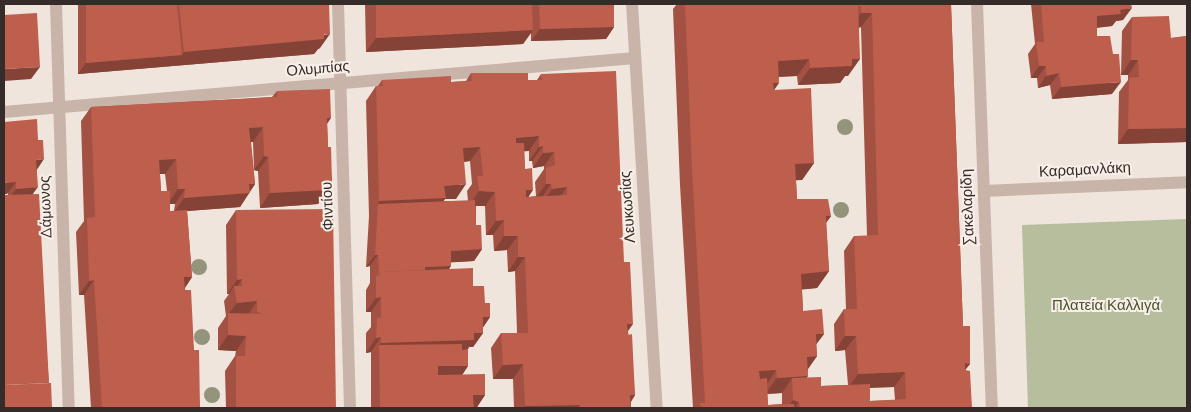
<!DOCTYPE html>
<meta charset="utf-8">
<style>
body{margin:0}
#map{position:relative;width:1191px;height:412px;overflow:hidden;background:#f0e5dc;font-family:"Nunito Sans",sans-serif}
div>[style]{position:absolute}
.green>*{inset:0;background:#b6be9d}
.minor>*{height:12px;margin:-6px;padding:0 6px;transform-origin:6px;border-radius:6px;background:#c8b4a9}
.trees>*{width:16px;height:16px;margin:-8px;border-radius:50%;background:#94947c}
.wall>*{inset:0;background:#a35142}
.shaded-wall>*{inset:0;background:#854236}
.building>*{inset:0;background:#be5e4d}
span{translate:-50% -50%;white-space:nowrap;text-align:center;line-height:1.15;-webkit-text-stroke:4px #f8efe8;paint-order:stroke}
.street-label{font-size:15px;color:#352b28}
.park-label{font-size:15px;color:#48522e}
.frame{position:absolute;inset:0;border:5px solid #352b28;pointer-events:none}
</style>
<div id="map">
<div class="green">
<i style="clip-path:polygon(1187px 219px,1187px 408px,1028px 408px,1022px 225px)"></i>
</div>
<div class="minor">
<i style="left:56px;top:4px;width:404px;rotate:88.2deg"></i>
<i style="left:338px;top:4px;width:404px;rotate:88.3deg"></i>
<i style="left:632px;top:4px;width:405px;rotate:86.5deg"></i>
<i style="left:977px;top:4px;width:404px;rotate:87.9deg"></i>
<i style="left:4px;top:112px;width:633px;rotate:-4.89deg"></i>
<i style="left:984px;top:191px;width:203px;rotate:-2.5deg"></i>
</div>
<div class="trees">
<i style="left:845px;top:127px"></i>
<i style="left:841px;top:210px"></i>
<i style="left:199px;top:267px"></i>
<i style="left:202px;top:337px"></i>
<i style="left:212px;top:395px"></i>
</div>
<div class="wall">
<i style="clip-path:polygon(78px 4px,329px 4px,320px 48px,318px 49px,314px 54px,78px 74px)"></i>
<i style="clip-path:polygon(365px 4px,614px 4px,614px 27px,606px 39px,531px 41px,531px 33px,523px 44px,366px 52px)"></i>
<i style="clip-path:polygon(evenodd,677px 4px,951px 4px,963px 326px,970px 364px,965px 369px,972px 408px,693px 408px,680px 185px,673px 9px,677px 4px,861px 27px,867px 236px,854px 236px,844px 251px,846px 309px,844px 309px,834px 324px,835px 351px,845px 350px,848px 385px,821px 386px,807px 378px,808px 369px,817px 356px,816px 344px,824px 334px,803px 311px,802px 289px,817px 288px,829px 271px,826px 223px,831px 216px,797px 199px,796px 180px,802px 180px,814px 163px,774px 90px,779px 77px,797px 76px,798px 85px,840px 83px,845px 76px,848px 76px,859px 28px,861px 27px,677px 4px,894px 387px,895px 400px,870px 401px,870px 388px,894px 387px,677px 4px,782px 393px,782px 404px,768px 405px,767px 394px,782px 393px)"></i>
<i style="clip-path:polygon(1031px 4px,1131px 4px,1123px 20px,1116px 21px,1112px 26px,1097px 28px,1097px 36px,1112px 94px,1052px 99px,1050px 85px,1038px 88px,1037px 78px,1031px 78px,1028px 54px,1035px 44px)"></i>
<i style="clip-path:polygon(1132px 17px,1171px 38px,1187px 36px,1187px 142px,1118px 144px,1119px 92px,1128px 80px,1128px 75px,1121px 75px,1122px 31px)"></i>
<i style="clip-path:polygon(evenodd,471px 73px,528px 80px,537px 80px,541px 74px,628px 331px,635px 395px,631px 402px,631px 408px,514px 408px,513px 379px,493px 379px,491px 348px,501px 333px,517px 333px,515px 271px,508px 272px,507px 250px,494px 251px,493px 235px,486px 235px,485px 206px,476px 206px,476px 225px,482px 249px,474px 261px,451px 262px,449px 269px,473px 286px,485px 303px,490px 317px,483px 327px,483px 333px,473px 347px,469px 347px,468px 349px,468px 366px,462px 375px,485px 395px,477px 407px,473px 407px,474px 408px,371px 408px,371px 352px,366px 353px,366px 333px,371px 327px,371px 312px,366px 312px,366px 290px,370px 283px,370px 266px,366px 267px,369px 216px,366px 101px,376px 86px,378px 86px,382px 80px,451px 82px,466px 81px,471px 73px,524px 151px,529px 151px,529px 161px,532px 161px,533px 168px,544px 166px,544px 169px,535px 182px,536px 196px,529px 197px,525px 169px,524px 151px,471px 73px,470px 161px,472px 184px,467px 191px,468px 201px,443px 201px,445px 199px,456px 199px,464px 162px,470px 161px)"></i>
<i style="clip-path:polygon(evenodd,277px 91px,327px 124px,328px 147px,332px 181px,318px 204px,260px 208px,258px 171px,254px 170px,253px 142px,251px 142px,255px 184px,240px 207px,187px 211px,192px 277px,185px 288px,194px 350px,200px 408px,91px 408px,84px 295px,79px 295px,76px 232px,84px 221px,81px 121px,91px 107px,272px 97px,277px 91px,160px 174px,165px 174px,167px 191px,161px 191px,160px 174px,277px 91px,170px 204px,175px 204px,174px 211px,170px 211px,170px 204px)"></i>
<i style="clip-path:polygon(4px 122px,37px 170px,33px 194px,49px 383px,8px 195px)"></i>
<i style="clip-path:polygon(236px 210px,336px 408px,226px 408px,225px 371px,235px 356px,236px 351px,218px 350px,218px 328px,226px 316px,224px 301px,229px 294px,227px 294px,226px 225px)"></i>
</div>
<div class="shaded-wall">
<i style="clip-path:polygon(1132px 8px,1123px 20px,1116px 21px,1112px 26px,1089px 28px,1097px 16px,1120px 10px)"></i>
<i style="clip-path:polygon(861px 13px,872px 13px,861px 27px,851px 28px)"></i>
<i style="clip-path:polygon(614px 27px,606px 39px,531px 41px,540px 29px)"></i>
<i style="clip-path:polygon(533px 30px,523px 44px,366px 52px,376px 38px)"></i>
<i style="clip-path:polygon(330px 34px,320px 48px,318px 49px,314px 54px,78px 74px,86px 63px,182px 55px,184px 52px)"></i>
<i style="clip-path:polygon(809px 59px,797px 76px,767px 77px,778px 61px)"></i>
<i style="clip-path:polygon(852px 59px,860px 59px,848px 76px,845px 76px,840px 83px,798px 85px,810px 68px)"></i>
<i style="clip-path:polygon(1131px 60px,1138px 60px,1128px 75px,1121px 75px)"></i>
<i style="clip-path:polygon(1039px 66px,1046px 66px,1037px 78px,1031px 78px)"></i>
<i style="clip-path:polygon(40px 67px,31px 79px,4px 81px,4px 69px)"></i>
<i style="clip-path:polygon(1059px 73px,1050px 85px,1038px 88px,1046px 76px)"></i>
<i style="clip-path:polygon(1121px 82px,1112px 94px,1052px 99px,1061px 87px)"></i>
<i style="clip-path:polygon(773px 83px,779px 83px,768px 99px)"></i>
<i style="clip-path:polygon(327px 118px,331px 118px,321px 133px)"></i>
<i style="clip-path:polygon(263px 127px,253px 142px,239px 143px,249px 128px)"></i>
<i style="clip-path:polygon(1187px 128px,1187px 142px,1118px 144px,1128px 129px)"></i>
<i style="clip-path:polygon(539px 136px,529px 151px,505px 153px,516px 138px)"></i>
<i style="clip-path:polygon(543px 146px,532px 161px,529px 161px,539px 147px)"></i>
<i style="clip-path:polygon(480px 147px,470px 161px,453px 163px,463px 148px)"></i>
<i style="clip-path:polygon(554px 152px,544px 166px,533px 168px,543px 153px)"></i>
<i style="clip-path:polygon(264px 156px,268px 157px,258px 171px,254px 170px)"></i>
<i style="clip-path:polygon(44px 159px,36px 171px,36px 160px)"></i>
<i style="clip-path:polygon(176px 159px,165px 174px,149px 174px,159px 160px)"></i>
<i style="clip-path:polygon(814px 163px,802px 180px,784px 181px,795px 164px)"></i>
<i style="clip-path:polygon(328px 181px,332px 181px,326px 190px,328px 190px,318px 204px,260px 208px,270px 193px)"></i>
<i style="clip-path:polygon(16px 182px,7px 194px,4px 194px,4px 183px)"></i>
<i style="clip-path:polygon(249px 184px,255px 184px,240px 207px,174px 212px,184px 198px)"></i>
<i style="clip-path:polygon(466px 184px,456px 199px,445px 199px,435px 213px,378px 204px,379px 201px,444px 186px)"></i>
<i style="clip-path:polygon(546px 184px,551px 184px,541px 199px,536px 198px)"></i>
<i style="clip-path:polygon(38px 187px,29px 199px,8px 200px,16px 189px)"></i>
<i style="clip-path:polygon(567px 187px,556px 202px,542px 203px,552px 189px)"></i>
<i style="clip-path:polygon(178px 189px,185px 189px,175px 204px,168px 204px)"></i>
<i style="clip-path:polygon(526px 190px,533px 190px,523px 205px)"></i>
<i style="clip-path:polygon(479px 191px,495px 192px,485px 206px,469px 206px)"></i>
<i style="clip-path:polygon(826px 216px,831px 216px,819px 232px)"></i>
<i style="clip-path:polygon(504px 220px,493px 235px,486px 235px,496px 221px)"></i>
<i style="clip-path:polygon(504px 236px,518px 236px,507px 250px,494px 251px)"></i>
<i style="clip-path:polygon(482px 249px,474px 261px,442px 263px,451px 251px)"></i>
<i style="clip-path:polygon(375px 255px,378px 255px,370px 266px,366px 267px)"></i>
<i style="clip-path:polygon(518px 257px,525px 257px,515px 271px,508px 272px)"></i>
<i style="clip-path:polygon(451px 266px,443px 278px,417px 285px,425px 267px)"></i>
<i style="clip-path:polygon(829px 271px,817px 288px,789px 291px,801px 274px)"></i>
<i style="clip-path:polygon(184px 277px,192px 277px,182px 292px)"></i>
<i style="clip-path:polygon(242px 279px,235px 290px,234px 286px,229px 294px,227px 294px,237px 280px)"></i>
<i style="clip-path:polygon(94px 280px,84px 295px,79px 295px,89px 281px)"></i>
<i style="clip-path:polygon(381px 297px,371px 312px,366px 312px,376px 298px)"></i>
<i style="clip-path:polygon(257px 301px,247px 316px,228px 315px,237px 303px)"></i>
<i style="clip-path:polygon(483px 317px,490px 317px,480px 332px)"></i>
<i style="clip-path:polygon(627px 324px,633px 324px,623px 338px)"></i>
<i style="clip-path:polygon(474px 333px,483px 333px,473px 347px,469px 347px,464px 355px,379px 345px,381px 343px)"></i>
<i style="clip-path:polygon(816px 334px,824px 334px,812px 350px)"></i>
<i style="clip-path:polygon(228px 335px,246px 336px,236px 351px,218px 350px)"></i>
<i style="clip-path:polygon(845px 336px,856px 336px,845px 350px,835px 351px)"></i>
<i style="clip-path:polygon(381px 337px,371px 352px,366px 353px,376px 338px)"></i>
<i style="clip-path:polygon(817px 356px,805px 373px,807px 357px)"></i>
<i style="clip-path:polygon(965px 363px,970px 364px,959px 378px)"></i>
<i style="clip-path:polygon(523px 364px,513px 379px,493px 379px,503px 365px)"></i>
<i style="clip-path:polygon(438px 366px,468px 366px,460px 378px,429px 378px)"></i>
<i style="clip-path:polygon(776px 370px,765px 387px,748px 387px,759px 371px)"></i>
<i style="clip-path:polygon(905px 372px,894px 387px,848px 388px,858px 374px)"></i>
<i style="clip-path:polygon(808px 376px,796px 392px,792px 378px,782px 393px,765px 394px,777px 378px)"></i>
<i style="clip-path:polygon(473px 395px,485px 395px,477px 407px,465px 407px)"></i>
<i style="clip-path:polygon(630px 395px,635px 395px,626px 408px)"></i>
<i style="clip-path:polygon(793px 400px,799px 402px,795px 408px,787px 408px)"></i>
<i style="clip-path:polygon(580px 405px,577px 408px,523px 408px,525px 406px)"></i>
</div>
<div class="building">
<i style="clip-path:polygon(86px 4px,177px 4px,182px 55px,86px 63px)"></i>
<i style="clip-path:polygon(179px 4px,329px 4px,330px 34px,324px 34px,324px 39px,184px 52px)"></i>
<i style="clip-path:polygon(376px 4px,532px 4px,533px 30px,376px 38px)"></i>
<i style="clip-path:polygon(539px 4px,614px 4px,614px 27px,540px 29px)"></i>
<i style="clip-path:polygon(685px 4px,858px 4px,860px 59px,852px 59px,852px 66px,810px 68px,809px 59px,778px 61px,779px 83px,773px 83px,774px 90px,811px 88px,814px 163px,795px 164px,797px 199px,828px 199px,831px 216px,826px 216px,829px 271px,801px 274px,803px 311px,822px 309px,824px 334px,816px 334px,817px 356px,807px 357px,808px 376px,777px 378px,776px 370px,759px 371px,760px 379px,767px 378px,768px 405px,794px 404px,795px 408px,701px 408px,700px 403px,705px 403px,692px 169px)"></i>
<i style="clip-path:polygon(858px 4px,951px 4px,963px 326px,970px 326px,970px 364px,965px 363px,965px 370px,970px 371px,972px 408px,800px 408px,799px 402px,793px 400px,792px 378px,821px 377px,821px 386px,870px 384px,870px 401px,906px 399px,905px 372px,858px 374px,856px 336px,845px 336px,844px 309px,857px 309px,854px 236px,878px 235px,872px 13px,861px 13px,861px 6px,858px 6px)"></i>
<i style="clip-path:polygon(1041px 4px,1131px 4px,1132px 8px,1120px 10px,1121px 14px,1097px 16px,1097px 36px,1110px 36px,1113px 54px,1119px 54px,1121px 82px,1061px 87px,1059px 73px,1046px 76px,1046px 66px,1039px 66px,1036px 42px,1044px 42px)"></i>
<i style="clip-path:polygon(37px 13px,40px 67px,4px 69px,4px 15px)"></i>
<i style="clip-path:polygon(1169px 16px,1171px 38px,1187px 36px,1187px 128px,1128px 129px,1129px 78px,1139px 77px,1138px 60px,1131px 60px,1132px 17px)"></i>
<i style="clip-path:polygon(evenodd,616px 71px,624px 262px,630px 262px,633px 324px,627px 324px,628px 335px,632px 334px,635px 395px,630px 395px,631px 408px,580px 408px,580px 405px,525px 406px,523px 364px,503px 365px,501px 333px,528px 333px,525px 257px,518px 257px,518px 236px,504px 236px,504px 220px,496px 221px,495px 192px,479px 191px,477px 176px,483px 176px,480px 147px,463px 148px,466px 184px,444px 186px,446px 198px,379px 201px,376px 86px,383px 86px,382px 80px,451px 76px,451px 82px,472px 81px,471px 73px,528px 73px,528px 80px,542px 80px,541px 74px,616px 71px,539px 136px,539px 147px,543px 146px,543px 153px,554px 152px,555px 165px,546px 168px,546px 184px,551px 184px,552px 189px,567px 187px,567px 195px,526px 197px,526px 190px,533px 190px,532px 168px,525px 169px,524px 143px,516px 143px,516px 138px,539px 136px)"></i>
<i style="clip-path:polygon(330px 89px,331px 118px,327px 118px,328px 147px,331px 147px,332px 181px,328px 181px,328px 190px,270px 193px,268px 157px,264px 156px,263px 127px,249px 128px,255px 184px,249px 184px,250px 193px,184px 198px,185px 189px,178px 189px,176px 159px,159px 160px,161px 191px,170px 191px,170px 211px,187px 210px,192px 277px,184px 277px,185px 290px,191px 290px,194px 350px,199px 350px,200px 408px,102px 408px,94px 280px,89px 281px,87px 218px,95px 217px,91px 107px,277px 97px,277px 91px)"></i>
<i style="clip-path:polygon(37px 119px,38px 140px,43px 140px,44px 159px,36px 160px,38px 187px,16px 189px,16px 182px,4px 183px,4px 122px)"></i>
<i style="clip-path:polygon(39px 194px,49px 383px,4px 385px,4px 195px)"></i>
<i style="clip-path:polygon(475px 200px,476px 225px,481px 225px,482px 249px,451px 251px,451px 266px,425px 267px,425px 270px,381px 272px,379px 275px,378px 255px,375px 255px,378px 204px)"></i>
<i style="clip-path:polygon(333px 209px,336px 408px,236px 408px,236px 356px,245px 356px,246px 336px,228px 335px,228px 313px,261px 314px,257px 311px,257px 301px,237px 303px,234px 286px,242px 286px,242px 279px,237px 280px,236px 210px)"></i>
<i style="clip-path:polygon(473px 268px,473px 286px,484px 286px,485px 303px,490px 303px,490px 317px,483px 317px,483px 333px,474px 333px,474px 340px,381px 343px,381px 337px,376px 338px,377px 318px,381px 318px,381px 297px,376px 298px,376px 276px,380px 275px,381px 272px)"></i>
<i style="clip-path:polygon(462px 344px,462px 350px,468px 349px,468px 366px,438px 366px,438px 375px,485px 374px,485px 395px,473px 395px,474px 408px,466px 408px,466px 407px,439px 408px,380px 408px,379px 345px)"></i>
<i style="clip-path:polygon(51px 383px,52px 408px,4px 408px,4px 385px)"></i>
<i style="clip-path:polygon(466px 407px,466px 408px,439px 408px)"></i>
</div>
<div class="street-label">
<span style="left:318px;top:69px;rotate:-5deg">Ολυμπίας</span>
<span style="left:1085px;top:170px;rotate:-3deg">Καραμανλάκη</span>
<span style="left:328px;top:206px;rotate:-92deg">Φιντίου</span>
<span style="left:46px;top:207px;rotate:-92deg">Δάμωνος</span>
<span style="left:628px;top:207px;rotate:-94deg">Λευκωσίας</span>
<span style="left:968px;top:207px;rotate:-92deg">Σακελαρίδη</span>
</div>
<div class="park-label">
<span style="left:1106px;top:306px">Πλατεία Καλλιγά</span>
</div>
<div class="frame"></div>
</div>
